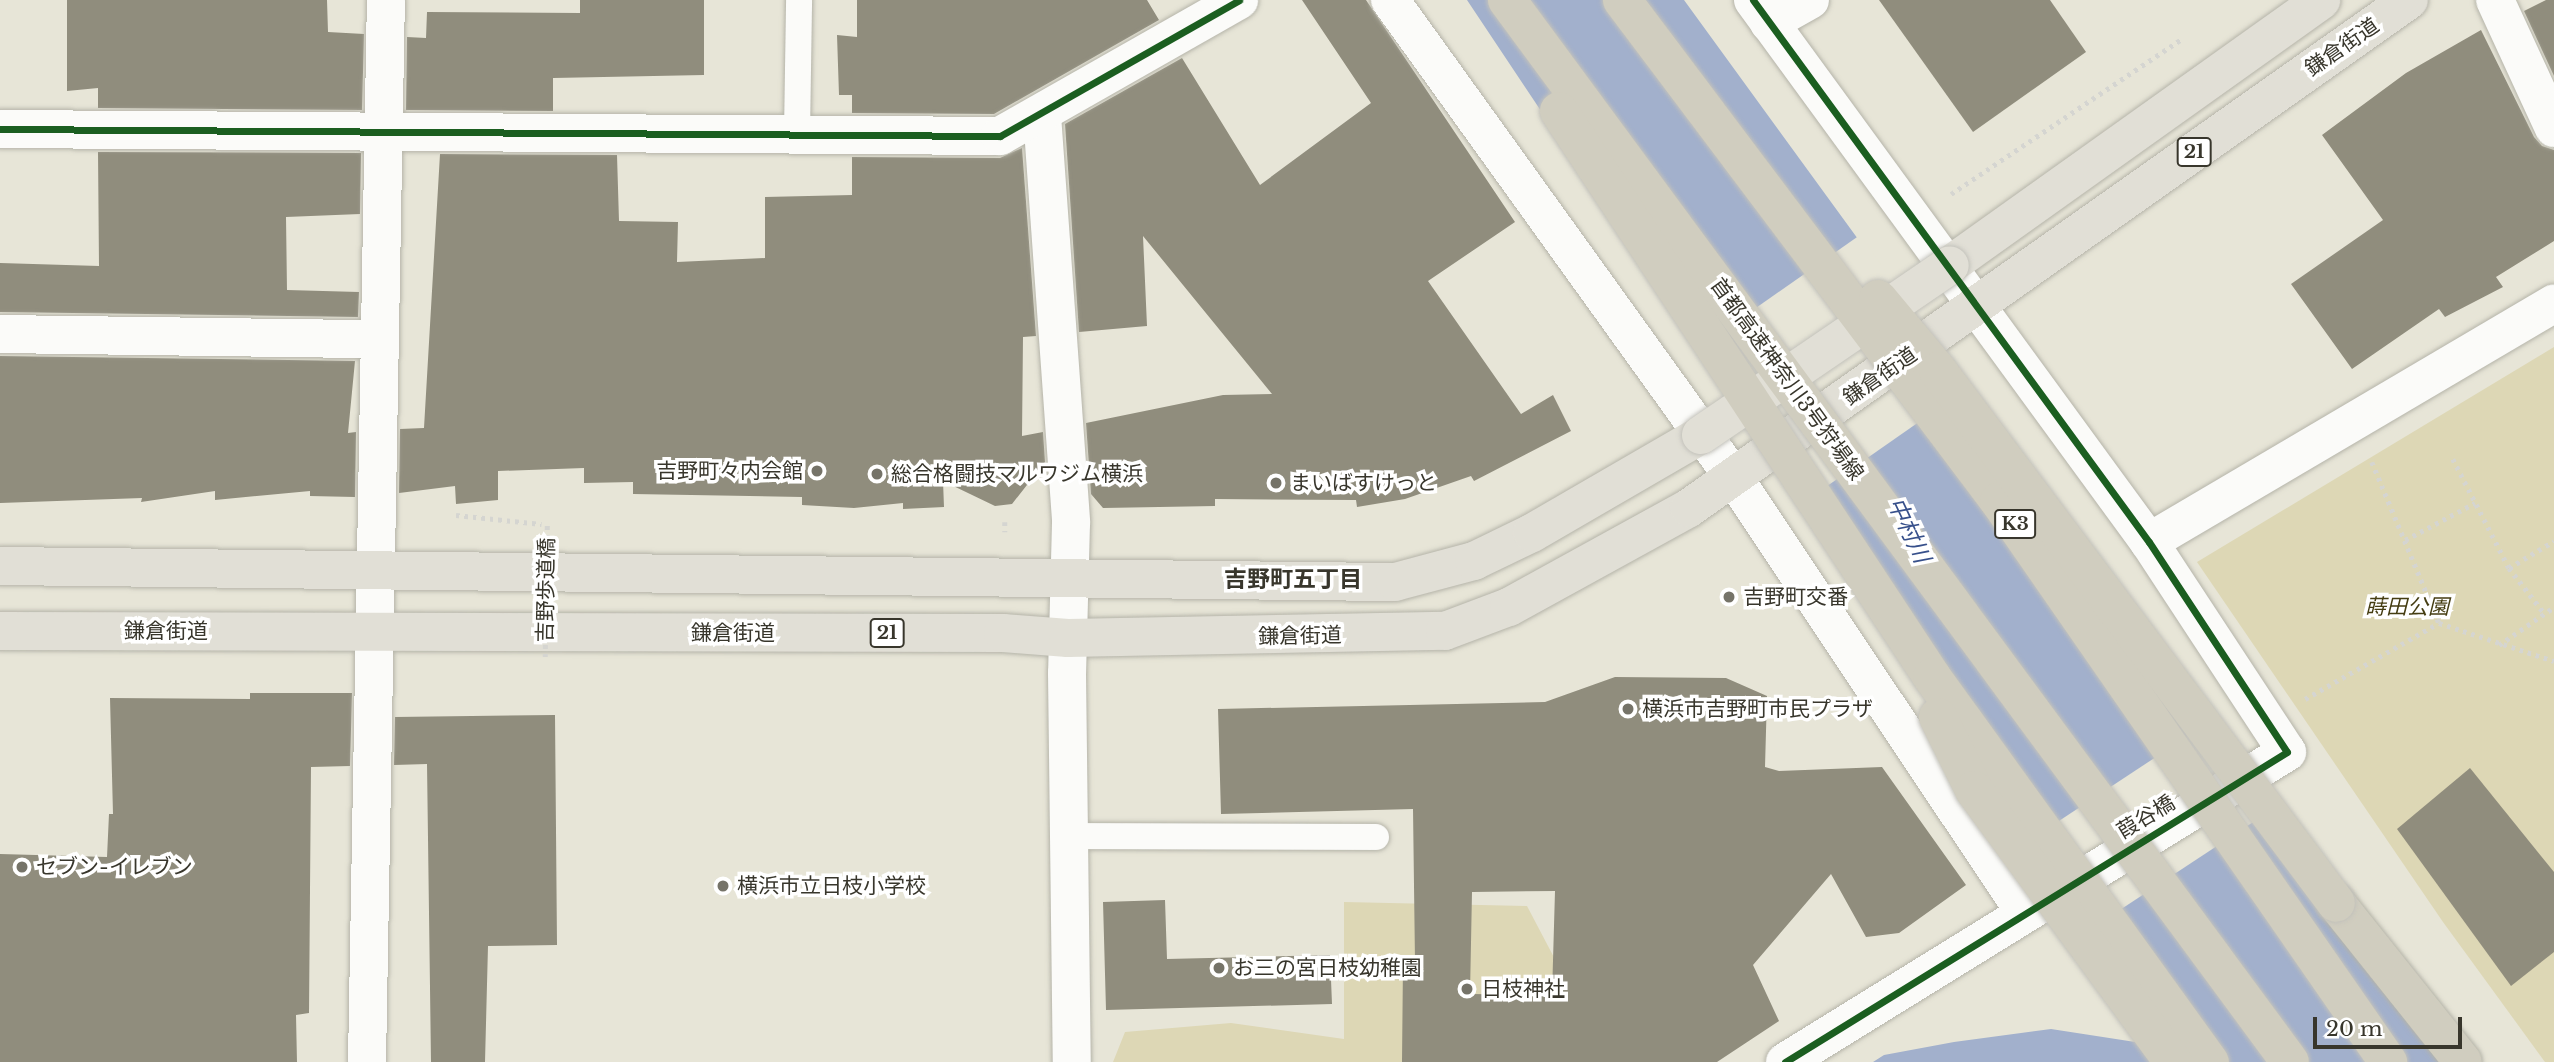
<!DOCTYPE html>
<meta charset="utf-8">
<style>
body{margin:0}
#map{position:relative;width:2554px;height:1062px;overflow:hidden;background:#e7e5d7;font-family:"Libre Baskerville","Noto Sans JP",serif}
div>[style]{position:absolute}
.green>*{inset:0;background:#ddd7b5}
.water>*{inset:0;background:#a2b0cc}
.pier>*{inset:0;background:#e7e5d7}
.building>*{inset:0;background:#908d7d}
.path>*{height:4.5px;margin-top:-2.25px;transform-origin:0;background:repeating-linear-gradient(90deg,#d5d5d1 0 3.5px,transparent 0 8.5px)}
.roads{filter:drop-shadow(0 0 2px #b5b4a9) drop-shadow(0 0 2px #b5b4a9)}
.lane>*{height:26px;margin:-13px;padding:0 13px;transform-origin:13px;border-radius:13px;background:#fbfbf9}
.street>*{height:38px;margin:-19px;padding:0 19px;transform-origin:19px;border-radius:19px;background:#fbfbf9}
.primary>*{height:38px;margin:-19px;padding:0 19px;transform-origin:19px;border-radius:19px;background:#e1dfd6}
.highway>*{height:38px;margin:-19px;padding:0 19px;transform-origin:19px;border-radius:19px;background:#d0cdbf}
.path-bridge>*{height:4.5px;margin-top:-2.25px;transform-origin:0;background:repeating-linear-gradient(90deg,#d5d5d1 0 3.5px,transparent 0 8.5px)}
.bridges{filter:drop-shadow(0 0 2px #c3c2bb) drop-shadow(0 0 2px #c3c2bb)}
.primary-bridge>*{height:38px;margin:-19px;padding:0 19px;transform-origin:19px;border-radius:19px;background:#e1dfd6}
.highway-bridge>*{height:38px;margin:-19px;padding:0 19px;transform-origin:19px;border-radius:19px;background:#d0cdbf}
.cycleway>*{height:7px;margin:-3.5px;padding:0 3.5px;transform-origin:3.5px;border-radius:3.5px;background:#1b5e20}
.dots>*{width:19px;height:19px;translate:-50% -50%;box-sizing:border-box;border:4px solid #fff;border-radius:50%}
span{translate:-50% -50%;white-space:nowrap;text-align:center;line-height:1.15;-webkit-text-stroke:7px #fff;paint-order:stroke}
.shield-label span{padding:2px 5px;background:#fff;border:2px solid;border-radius:5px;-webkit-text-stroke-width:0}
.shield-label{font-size:19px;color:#38362c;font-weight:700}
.street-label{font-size:21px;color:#38362c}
.poi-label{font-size:21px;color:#38362c}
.right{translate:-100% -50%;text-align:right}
.left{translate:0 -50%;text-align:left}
.park-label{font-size:21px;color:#453d12;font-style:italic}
.water-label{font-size:23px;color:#37508b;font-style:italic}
.neighbourhood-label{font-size:23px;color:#38362c;font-weight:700}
.scale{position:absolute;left:2313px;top:1017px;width:149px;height:32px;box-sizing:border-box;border:4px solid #38362c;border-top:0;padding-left:9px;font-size:21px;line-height:24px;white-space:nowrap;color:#38362c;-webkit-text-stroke:5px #fff;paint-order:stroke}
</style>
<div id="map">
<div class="green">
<i style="clip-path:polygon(2554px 347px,2554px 1062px,2545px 1062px,2443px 922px,2197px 562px)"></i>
<i style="clip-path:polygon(1344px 902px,1527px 906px,1609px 1062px,1113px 1062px,1125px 1032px,1231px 1023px,1344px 1039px)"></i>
</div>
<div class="water">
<i style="clip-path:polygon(1467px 0,1684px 0,2136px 621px,2440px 1062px,1873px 1062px,1884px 1055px,1954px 1042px,2051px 1029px,2174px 1048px,1814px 520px)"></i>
</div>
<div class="pier">
<i style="clip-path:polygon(1860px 235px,1969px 387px,1800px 505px,1696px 350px)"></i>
<i style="clip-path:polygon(2209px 722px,2270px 811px,2088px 931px,2027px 842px)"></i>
</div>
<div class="building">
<i style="clip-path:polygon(67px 0,327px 0,328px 32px,364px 34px,362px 110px,98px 108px,98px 88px,67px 91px)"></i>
<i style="clip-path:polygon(580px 0,704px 0,704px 75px,553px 78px,553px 111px,406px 110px,407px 37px,426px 38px,427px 12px,580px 13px)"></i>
<i style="clip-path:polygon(857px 0,1147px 0,1159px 20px,994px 114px,852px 113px,852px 95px,839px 95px,837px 35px,857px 37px)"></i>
<i style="clip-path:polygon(1302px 0,1366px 0,1515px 222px,1428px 281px,1521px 414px,1553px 395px,1571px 431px,1474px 481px,1471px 476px,1405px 499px,1357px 507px,1356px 500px,1215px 499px,1215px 506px,1103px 508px,1091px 494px,1086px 423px,1223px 395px,1272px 394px,1143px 236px,1147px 326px,1079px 332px,1065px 124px,1182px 58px,1260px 185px,1371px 103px)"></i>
<i style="clip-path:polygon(1879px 0,2050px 0,2086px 52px,1973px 132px)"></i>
<i style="clip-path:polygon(2546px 0,2554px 0,2554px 76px,2524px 11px)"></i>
<i style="clip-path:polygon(2481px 30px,2534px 137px,2542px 146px,2554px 150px,2554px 241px,2496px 277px,2503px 287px,2445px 317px,2439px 309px,2352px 369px,2291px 284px,2383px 220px,2322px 135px,2406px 73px)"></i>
<i style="clip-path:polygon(1022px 148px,1036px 336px,1023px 337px,1022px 436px,1043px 432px,1045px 462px,1012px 504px,995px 506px,943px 481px,944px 507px,903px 509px,903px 503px,854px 508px,802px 505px,802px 497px,633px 494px,633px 482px,584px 483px,584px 468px,498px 471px,498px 500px,456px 504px,455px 486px,399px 493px,400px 429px,424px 428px,440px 154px,617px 155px,619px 221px,678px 222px,677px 262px,765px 258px,765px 197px,852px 195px,852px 157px,1000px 158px)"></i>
<i style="clip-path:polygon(98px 152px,361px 153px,360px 214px,286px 217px,287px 290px,359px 292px,358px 317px,0 312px,0 263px,99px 266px)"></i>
<i style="clip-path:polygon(0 356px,355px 361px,348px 433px,356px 432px,355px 497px,310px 496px,310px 491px,215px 500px,215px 491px,141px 502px,142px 498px,0 503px)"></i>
<i style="clip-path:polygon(evenodd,1615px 677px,1726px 678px,1767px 696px,1765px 767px,1779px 771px,1882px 767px,1966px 885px,1899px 933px,1866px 937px,1831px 874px,1753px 965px,1779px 1021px,1717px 1062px,1402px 1062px,1403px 962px,1415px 962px,1413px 809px,1221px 814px,1218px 709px,1545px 702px,1615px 677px,1555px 891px,1552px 995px,1470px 994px,1472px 892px,1555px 891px)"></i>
<i style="clip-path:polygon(250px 693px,352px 693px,350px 766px,311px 767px,309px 1013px,296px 1015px,297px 1062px,0 1062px,0 854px,107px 857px,109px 814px,113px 814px,110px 698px,250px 699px)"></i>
<i style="clip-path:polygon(555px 715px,557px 945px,488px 946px,485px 1062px,431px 1062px,427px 764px,394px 765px,395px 717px)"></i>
<i style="clip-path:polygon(2470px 768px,2554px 872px,2554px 952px,2511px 986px,2397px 829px)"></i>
<i style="clip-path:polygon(1165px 900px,1167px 959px,1330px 955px,1332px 1004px,1106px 1010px,1103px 902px)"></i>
</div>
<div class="path">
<i style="left:1951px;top:194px;width:278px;rotate:-33.9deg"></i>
<i style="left:2453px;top:459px;width:123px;rotate:62.8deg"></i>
<i style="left:2509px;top:568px;width:58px;rotate:52deg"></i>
<i style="left:2372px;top:462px;width:174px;rotate:67.4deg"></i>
<i style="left:456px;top:515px;width:86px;rotate:6deg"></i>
<i style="left:1005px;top:522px;width:10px;rotate:90deg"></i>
<i style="left:2405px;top:540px;width:79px;rotate:-27.9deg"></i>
<i style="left:2509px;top:568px;width:52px;rotate:-31deg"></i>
<i style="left:2499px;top:645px;width:67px;rotate:-34.6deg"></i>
<i style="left:2305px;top:699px;width:154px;rotate:-29.6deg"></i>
<i style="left:2439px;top:623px;width:121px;rotate:18.3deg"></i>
</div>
<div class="roads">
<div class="lane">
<i style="left:797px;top:133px;width:133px;rotate:-89.1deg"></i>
<i style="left:1069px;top:836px;width:307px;rotate:0.2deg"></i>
</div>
<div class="street">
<i style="left:1390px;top:0;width:589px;rotate:54.26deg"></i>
<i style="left:1734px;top:478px;width:521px;rotate:56.19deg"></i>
<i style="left:1753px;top:0;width:671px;rotate:53.85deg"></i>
<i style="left:2149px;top:542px;width:251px;rotate:56.7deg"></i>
<i style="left:2287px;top:752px;width:590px;rotate:148.3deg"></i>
<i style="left:2495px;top:0;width:141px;rotate:65.3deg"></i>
<i style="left:1769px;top:23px;width:47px;rotate:-29.3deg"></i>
<i style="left:1042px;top:115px;width:409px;rotate:85.9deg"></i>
<i style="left:1071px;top:523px;width:150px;rotate:91.5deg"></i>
<i style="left:1067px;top:673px;width:389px;rotate:89.3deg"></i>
<i style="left:0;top:129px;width:1000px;rotate:0.4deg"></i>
<i style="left:1000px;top:136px;width:275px;rotate:-29.6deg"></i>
<i style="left:0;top:334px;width:379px;rotate:0.8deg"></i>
<i style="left:2149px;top:542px;width:470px;rotate:-30.5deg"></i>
<i style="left:367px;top:1062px;width:1062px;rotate:-88.98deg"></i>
</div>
<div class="primary">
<i style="left:1950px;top:265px;width:456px;rotate:-35.5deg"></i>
<i style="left:0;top:566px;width:1395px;rotate:0.66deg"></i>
<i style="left:1395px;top:582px;width:82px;rotate:-14.9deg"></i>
<i style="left:1474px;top:561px;width:64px;rotate:-25.8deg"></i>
<i style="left:1532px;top:533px;width:195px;rotate:-30.1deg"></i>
<i style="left:0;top:631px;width:1003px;rotate:0.11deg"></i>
<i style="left:1003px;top:633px;width:65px;rotate:4.4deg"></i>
<i style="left:1068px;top:638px;width:377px;rotate:-1.1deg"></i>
<i style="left:1445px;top:631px;width:68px;rotate:-20.6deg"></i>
<i style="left:1509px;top:607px;width:205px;rotate:-28.8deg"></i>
<i style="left:1689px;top:508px;width:881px;rotate:-35.21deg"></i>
</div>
<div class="highway">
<i style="left:2336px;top:903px;width:203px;rotate:51.4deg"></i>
</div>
</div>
<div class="path-bridge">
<i style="left:545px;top:657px;width:133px;rotate:-89.1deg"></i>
</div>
<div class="bridges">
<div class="primary-bridge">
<i style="left:1701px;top:435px;width:301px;rotate:-34.3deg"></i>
</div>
<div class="highway-bridge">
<i style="left:1507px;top:0;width:1319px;rotate:53.6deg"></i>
<i style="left:1622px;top:0;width:627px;rotate:53.04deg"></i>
<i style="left:1999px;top:501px;width:683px;rotate:55.26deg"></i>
<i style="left:1559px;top:111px;width:678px;rotate:56.61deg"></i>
<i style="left:1932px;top:677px;width:475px;rotate:54.2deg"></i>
<i style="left:1878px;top:299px;width:94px;rotate:50.2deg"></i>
<i style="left:1938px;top:371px;width:664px;rotate:53.2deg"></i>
<i style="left:1938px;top:717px;width:81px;rotate:63.7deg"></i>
<i style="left:1974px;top:790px;width:337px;rotate:53.8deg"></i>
</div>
</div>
<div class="cycleway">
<i style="left:1753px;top:0;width:671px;rotate:53.85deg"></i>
<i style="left:2149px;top:542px;width:251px;rotate:56.7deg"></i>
<i style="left:2287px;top:752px;width:590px;rotate:148.3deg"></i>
<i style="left:0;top:129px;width:1000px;rotate:0.4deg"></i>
<i style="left:1000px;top:136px;width:275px;rotate:-29.6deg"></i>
</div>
<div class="dots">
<i style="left:817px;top:471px;background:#757368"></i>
<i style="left:877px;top:474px;background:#757368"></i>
<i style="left:1276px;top:483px;background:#757368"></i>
<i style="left:1729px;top:597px;background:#757368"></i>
<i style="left:1628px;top:709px;background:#757368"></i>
<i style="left:22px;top:867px;background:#757368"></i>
<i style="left:723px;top:886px;background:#757368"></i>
<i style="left:1219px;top:968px;background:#757368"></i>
<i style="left:1467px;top:989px;background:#757368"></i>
</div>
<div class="shield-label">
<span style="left:2194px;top:152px">21</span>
<span style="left:2015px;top:524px">K3</span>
<span style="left:887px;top:633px">21</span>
</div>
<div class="street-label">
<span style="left:2342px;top:47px;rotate:-35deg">鎌倉街道</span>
<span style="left:1880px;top:376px;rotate:-35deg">鎌倉街道</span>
<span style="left:1787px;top:379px;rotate:54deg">首都高速神奈川3号狩場線</span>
<span style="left:546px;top:590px;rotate:-89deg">吉野歩道橋</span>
<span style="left:166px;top:631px">鎌倉街道</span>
<span style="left:733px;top:633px">鎌倉街道</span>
<span style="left:1300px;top:636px;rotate:-1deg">鎌倉街道</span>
<span style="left:2146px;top:817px;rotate:-31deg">葭谷橋</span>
</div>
<div class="poi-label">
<span class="right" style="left:803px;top:471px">吉野町々内会館</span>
<span class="left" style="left:891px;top:474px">総合格闘技マルワジム横浜</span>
<span class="left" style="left:1290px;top:483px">まいばすけっと</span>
<span class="left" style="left:1743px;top:597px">吉野町交番</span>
<span class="left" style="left:1642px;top:709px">横浜市吉野町市民プラザ</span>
<span class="left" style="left:36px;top:867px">セブン-イレブン</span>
<span class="left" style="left:737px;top:886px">横浜市立日枝小学校</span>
<span class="left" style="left:1233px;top:968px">お三の宮日枝幼稚園</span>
<span class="left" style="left:1481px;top:989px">日枝神社</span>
</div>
<div class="park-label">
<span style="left:2407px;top:607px">蒔田公園</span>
</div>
<div class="water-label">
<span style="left:1909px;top:530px;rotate:65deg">中村川</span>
</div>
<div class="neighbourhood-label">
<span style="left:1293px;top:579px">吉野町五丁目</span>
</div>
<div class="scale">20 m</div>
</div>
